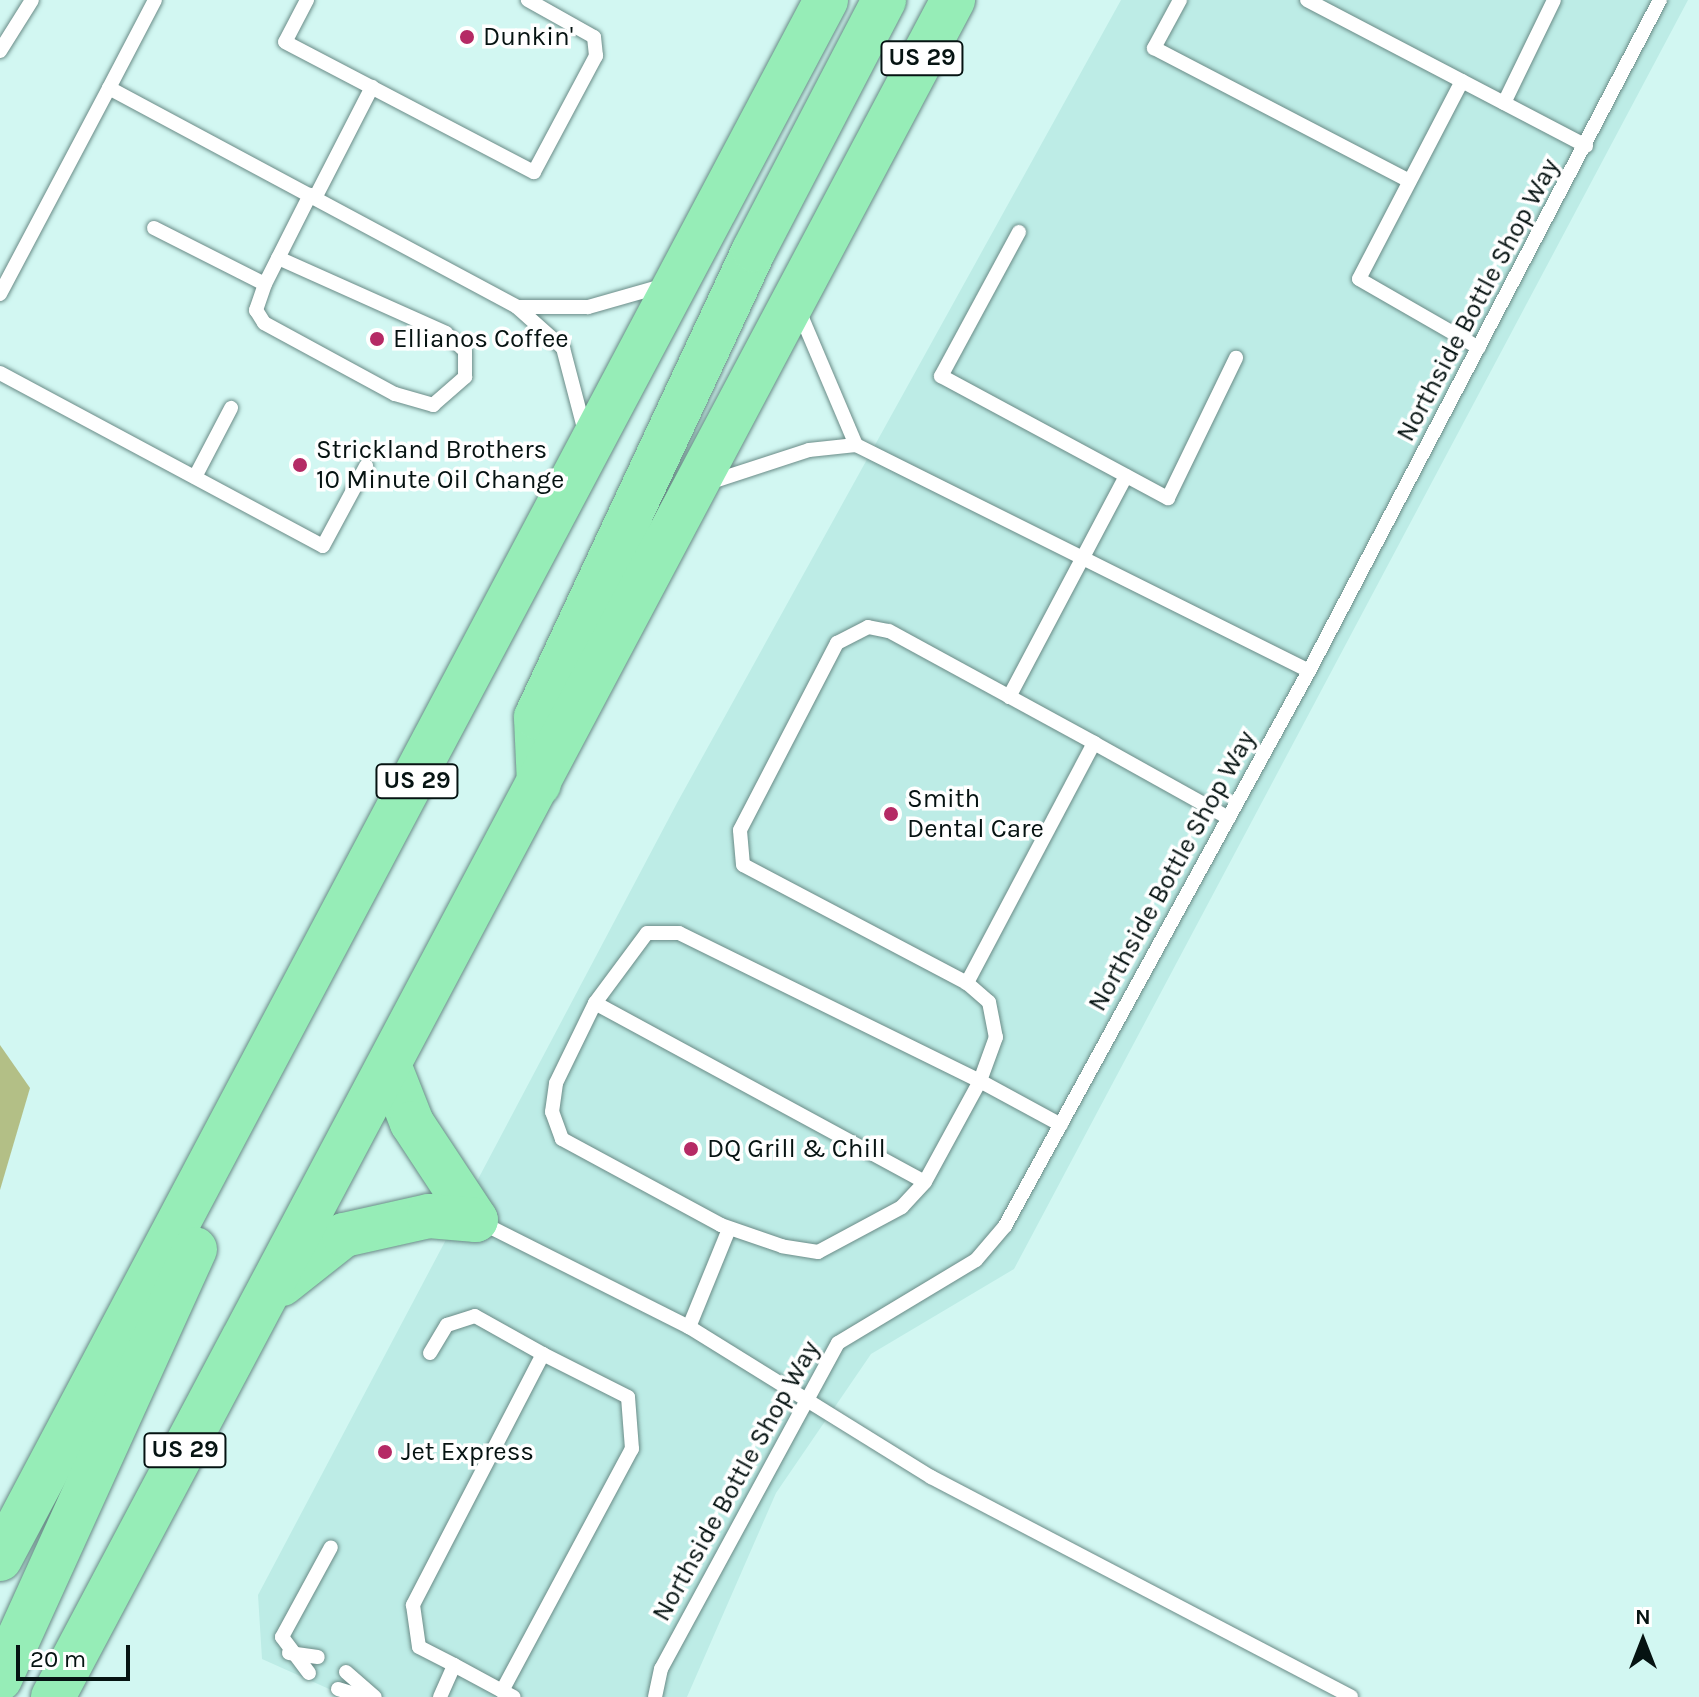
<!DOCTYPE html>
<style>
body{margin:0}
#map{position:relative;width:1699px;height:1697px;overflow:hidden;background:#d2f7f2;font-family:Karla,sans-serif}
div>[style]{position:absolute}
.built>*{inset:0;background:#bdece6}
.forest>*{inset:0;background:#b3bf86}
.roads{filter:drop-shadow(0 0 2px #6a8b87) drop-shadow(0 0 2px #6a8b87)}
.service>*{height:14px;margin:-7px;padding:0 7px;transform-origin:7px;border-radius:7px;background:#fff}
.primary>*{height:44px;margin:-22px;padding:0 22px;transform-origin:22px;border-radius:22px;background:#96edb7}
.dots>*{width:22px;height:22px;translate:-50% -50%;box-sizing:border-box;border:4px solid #fff;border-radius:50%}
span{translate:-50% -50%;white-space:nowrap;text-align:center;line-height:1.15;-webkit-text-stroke:7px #fff;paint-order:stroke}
.shield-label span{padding:2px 6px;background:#fff;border:2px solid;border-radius:6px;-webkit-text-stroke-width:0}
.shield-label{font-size:24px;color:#061312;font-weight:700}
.poi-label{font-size:26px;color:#061312}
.left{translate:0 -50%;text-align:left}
.street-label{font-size:26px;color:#061312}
.north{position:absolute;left:1603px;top:1601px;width:80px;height:80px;-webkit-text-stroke:6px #fff;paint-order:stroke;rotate:0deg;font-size:22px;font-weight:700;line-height:32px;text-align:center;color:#061312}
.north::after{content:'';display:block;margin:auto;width:28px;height:36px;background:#061312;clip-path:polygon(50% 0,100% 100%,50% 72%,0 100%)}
.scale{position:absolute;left:16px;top:1645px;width:114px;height:36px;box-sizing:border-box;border:4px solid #061312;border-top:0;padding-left:10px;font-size:24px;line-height:28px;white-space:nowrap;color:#061312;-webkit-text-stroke:6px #fff;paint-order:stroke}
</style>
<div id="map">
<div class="built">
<i style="clip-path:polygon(1121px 0,1688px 0,1014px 1269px,871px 1354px,776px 1493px,687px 1697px,347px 1697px,262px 1659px,258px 1595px,677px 803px)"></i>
</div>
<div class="forest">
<i style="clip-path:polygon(0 1045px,30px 1088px,0 1190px)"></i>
</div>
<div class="roads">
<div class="service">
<i style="left:307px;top:0;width:47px;rotate:117.6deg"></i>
<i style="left:285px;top:42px;width:281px;rotate:27.6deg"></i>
<i style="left:534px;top:172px;width:132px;rotate:-61.9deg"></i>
<i style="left:596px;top:56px;width:19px;rotate:-96deg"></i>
<i style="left:594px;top:37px;width:76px;rotate:-150.7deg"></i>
<i style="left:1180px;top:0;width:55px;rotate:118.4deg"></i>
<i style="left:1154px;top:48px;width:288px;rotate:27.5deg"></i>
<i style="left:1307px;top:0;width:315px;rotate:27.6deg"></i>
<i style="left:0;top:51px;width:60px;rotate:-57.9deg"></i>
<i style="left:1462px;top:81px;width:223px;rotate:117.5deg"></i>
<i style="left:1359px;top:279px;width:138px;rotate:29.9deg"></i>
<i style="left:109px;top:88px;width:99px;rotate:-62.4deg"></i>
<i style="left:1504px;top:103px;width:114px;rotate:-64.1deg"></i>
<i style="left:315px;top:198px;width:125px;rotate:-62.8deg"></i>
<i style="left:154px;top:228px;width:124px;rotate:26.8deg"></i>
<i style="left:265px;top:284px;width:100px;rotate:-63.2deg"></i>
<i style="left:1019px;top:232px;width:164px;rotate:118.4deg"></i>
<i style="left:941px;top:376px;width:258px;rotate:28.3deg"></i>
<i style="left:1168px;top:498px;width:156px;rotate:-64.1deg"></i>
<i style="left:265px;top:284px;width:28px;rotate:109deg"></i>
<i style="left:256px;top:310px;width:15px;rotate:58deg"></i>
<i style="left:264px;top:323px;width:149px;rotate:28.5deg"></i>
<i style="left:395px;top:394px;width:40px;rotate:16deg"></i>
<i style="left:433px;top:405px;width:43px;rotate:-41.2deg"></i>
<i style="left:465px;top:377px;width:26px;rotate:-90deg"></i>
<i style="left:465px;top:351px;width:26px;rotate:-137deg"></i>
<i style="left:446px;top:333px;width:184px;rotate:-155.9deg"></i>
<i style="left:0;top:294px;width:233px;rotate:-62.1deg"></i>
<i style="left:109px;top:88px;width:463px;rotate:28.2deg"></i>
<i style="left:517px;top:307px;width:62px;rotate:41.7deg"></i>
<i style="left:563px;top:348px;width:87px;rotate:75.3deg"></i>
<i style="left:517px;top:307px;width:71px"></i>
<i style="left:588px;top:307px;width:80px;rotate:-15.9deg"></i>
<i style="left:0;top:373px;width:366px;rotate:28.2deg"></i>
<i style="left:323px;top:546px;width:91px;rotate:-61.7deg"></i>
<i style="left:856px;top:445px;width:506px;rotate:26.51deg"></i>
<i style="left:195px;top:477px;width:78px;rotate:-62.4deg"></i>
<i style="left:708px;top:483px;width:106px;rotate:-18.1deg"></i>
<i style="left:809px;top:450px;width:47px;rotate:-6.1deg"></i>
<i style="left:856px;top:445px;width:146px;rotate:-113deg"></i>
<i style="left:1009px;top:697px;width:250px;rotate:-62.1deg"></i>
<i style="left:1094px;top:743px;width:272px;rotate:117.9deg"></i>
<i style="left:967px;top:983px;width:253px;rotate:-152.2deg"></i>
<i style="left:743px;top:865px;width:35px;rotate:-95deg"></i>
<i style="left:740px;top:830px;width:211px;rotate:-62.6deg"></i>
<i style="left:837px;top:643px;width:35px;rotate:-27deg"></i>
<i style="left:868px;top:627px;width:21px;rotate:11deg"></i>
<i style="left:889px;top:631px;width:234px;rotate:28.6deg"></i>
<i style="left:1094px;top:743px;width:154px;rotate:29.1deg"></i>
<i style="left:647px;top:933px;width:32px"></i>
<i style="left:679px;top:933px;width:335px;rotate:26.2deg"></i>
<i style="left:980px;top:1081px;width:115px;rotate:118.6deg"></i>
<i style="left:925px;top:1182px;width:34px;rotate:133deg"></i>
<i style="left:902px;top:1207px;width:95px;rotate:151.8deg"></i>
<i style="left:818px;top:1252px;width:36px;rotate:-171deg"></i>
<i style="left:782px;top:1246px;width:65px;rotate:-161deg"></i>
<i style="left:721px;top:1225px;width:181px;rotate:-151.6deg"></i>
<i style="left:562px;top:1139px;width:29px;rotate:-110deg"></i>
<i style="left:552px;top:1112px;width:29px;rotate:-82deg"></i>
<i style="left:556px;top:1083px;width:89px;rotate:-64deg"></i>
<i style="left:595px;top:1003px;width:87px;rotate:-53.4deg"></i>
<i style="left:967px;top:983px;width:29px;rotate:41deg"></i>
<i style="left:989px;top:1002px;width:36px;rotate:79deg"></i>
<i style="left:996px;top:1037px;width:47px;rotate:110deg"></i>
<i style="left:980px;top:1081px;width:92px;rotate:28.5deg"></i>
<i style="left:595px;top:1003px;width:375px;rotate:28.5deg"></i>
<i style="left:480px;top:1222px;width:234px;rotate:26.7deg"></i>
<i style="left:689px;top:1327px;width:285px;rotate:31.8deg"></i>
<i style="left:931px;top:1477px;width:474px;rotate:27.6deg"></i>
<i style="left:689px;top:1327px;width:106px;rotate:-67.8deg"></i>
<i style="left:430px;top:1353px;width:33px;rotate:-59deg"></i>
<i style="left:447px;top:1325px;width:29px;rotate:-18deg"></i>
<i style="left:475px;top:1316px;width:78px;rotate:29.2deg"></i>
<i style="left:289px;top:1653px;width:29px;rotate:8deg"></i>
<i style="left:346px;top:1672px;width:38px;rotate:41deg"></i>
<i style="left:309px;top:1673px;width:45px;rotate:-126.9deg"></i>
<i style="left:282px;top:1637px;width:102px;rotate:-61.4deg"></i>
<i style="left:338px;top:1689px;width:28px;rotate:17deg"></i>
<i style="left:502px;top:1691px;width:275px;rotate:-61.8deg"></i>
<i style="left:632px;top:1449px;width:52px;rotate:-94.4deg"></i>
<i style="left:628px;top:1397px;width:95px;rotate:-153.2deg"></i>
<i style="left:543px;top:1354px;width:283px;rotate:117.4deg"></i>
<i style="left:413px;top:1605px;width:42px;rotate:81.9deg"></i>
<i style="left:419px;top:1647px;width:39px;rotate:27deg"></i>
<i style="left:454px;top:1665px;width:55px;rotate:28.4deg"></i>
<i style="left:502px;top:1691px;width:13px;rotate:27deg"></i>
<i style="left:440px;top:1697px;width:35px;rotate:-66deg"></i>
<i style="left:655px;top:1697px;width:29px;rotate:-78deg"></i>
<i style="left:661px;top:1669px;width:371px;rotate:-61.5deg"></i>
<i style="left:838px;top:1343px;width:161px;rotate:-31deg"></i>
<i style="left:976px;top:1260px;width:45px;rotate:-49.5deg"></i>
<i style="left:1005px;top:1226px;width:633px;rotate:-61.29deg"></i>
<i style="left:1309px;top:671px;width:757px;rotate:-62.39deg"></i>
</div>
<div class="primary">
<i style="left:539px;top:784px;width:67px;rotate:-92.6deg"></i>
<i style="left:536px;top:717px;width:515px;rotate:-64.98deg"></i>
<i style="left:754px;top:250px;width:282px;rotate:-62.5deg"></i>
<i style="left:390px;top:1067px;width:60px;rotate:68.6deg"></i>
<i style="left:412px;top:1123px;width:116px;rotate:56.6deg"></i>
<i style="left:282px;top:1284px;width:79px;rotate:-38.3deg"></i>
<i style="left:344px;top:1235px;width:87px;rotate:-12.6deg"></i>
<i style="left:429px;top:1216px;width:47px;rotate:4.9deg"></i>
<i style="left:0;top:1559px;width:1764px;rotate:-62.08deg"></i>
<i style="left:0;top:1679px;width:472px;rotate:-65.6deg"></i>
<i style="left:53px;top:1697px;width:1921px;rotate:-62.06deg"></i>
</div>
</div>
<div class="dots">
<i style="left:467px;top:37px;background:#b52a65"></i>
<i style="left:377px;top:339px;background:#b52a65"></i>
<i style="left:300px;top:465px;background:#b52a65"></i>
<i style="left:891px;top:814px;background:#b52a65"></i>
<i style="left:691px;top:1149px;background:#b52a65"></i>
<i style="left:385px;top:1452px;background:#b52a65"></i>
</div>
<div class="shield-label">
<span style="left:922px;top:58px">US 29</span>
<span style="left:417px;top:781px">US 29</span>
<span style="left:185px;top:1450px">US 29</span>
</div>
<div class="poi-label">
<span class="left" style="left:483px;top:37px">Dunkin'</span>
<span class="left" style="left:393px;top:339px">Ellianos Coffee</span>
<span class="left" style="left:316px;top:465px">Strickland Brothers<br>10 Minute Oil Change</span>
<span class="left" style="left:907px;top:814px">Smith<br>Dental Care</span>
<span class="left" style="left:707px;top:1149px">DQ Grill &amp; Chill</span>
<span class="left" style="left:401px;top:1452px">Jet Express</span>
</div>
<div class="street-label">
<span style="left:1478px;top:300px;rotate:-62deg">Northside Bottle Shop Way</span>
<span style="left:1172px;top:871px;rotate:-61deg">Northside Bottle Shop Way</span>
<span style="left:736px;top:1481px;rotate:-61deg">Northside Bottle Shop Way</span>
</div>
<div class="north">N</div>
<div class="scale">20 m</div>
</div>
